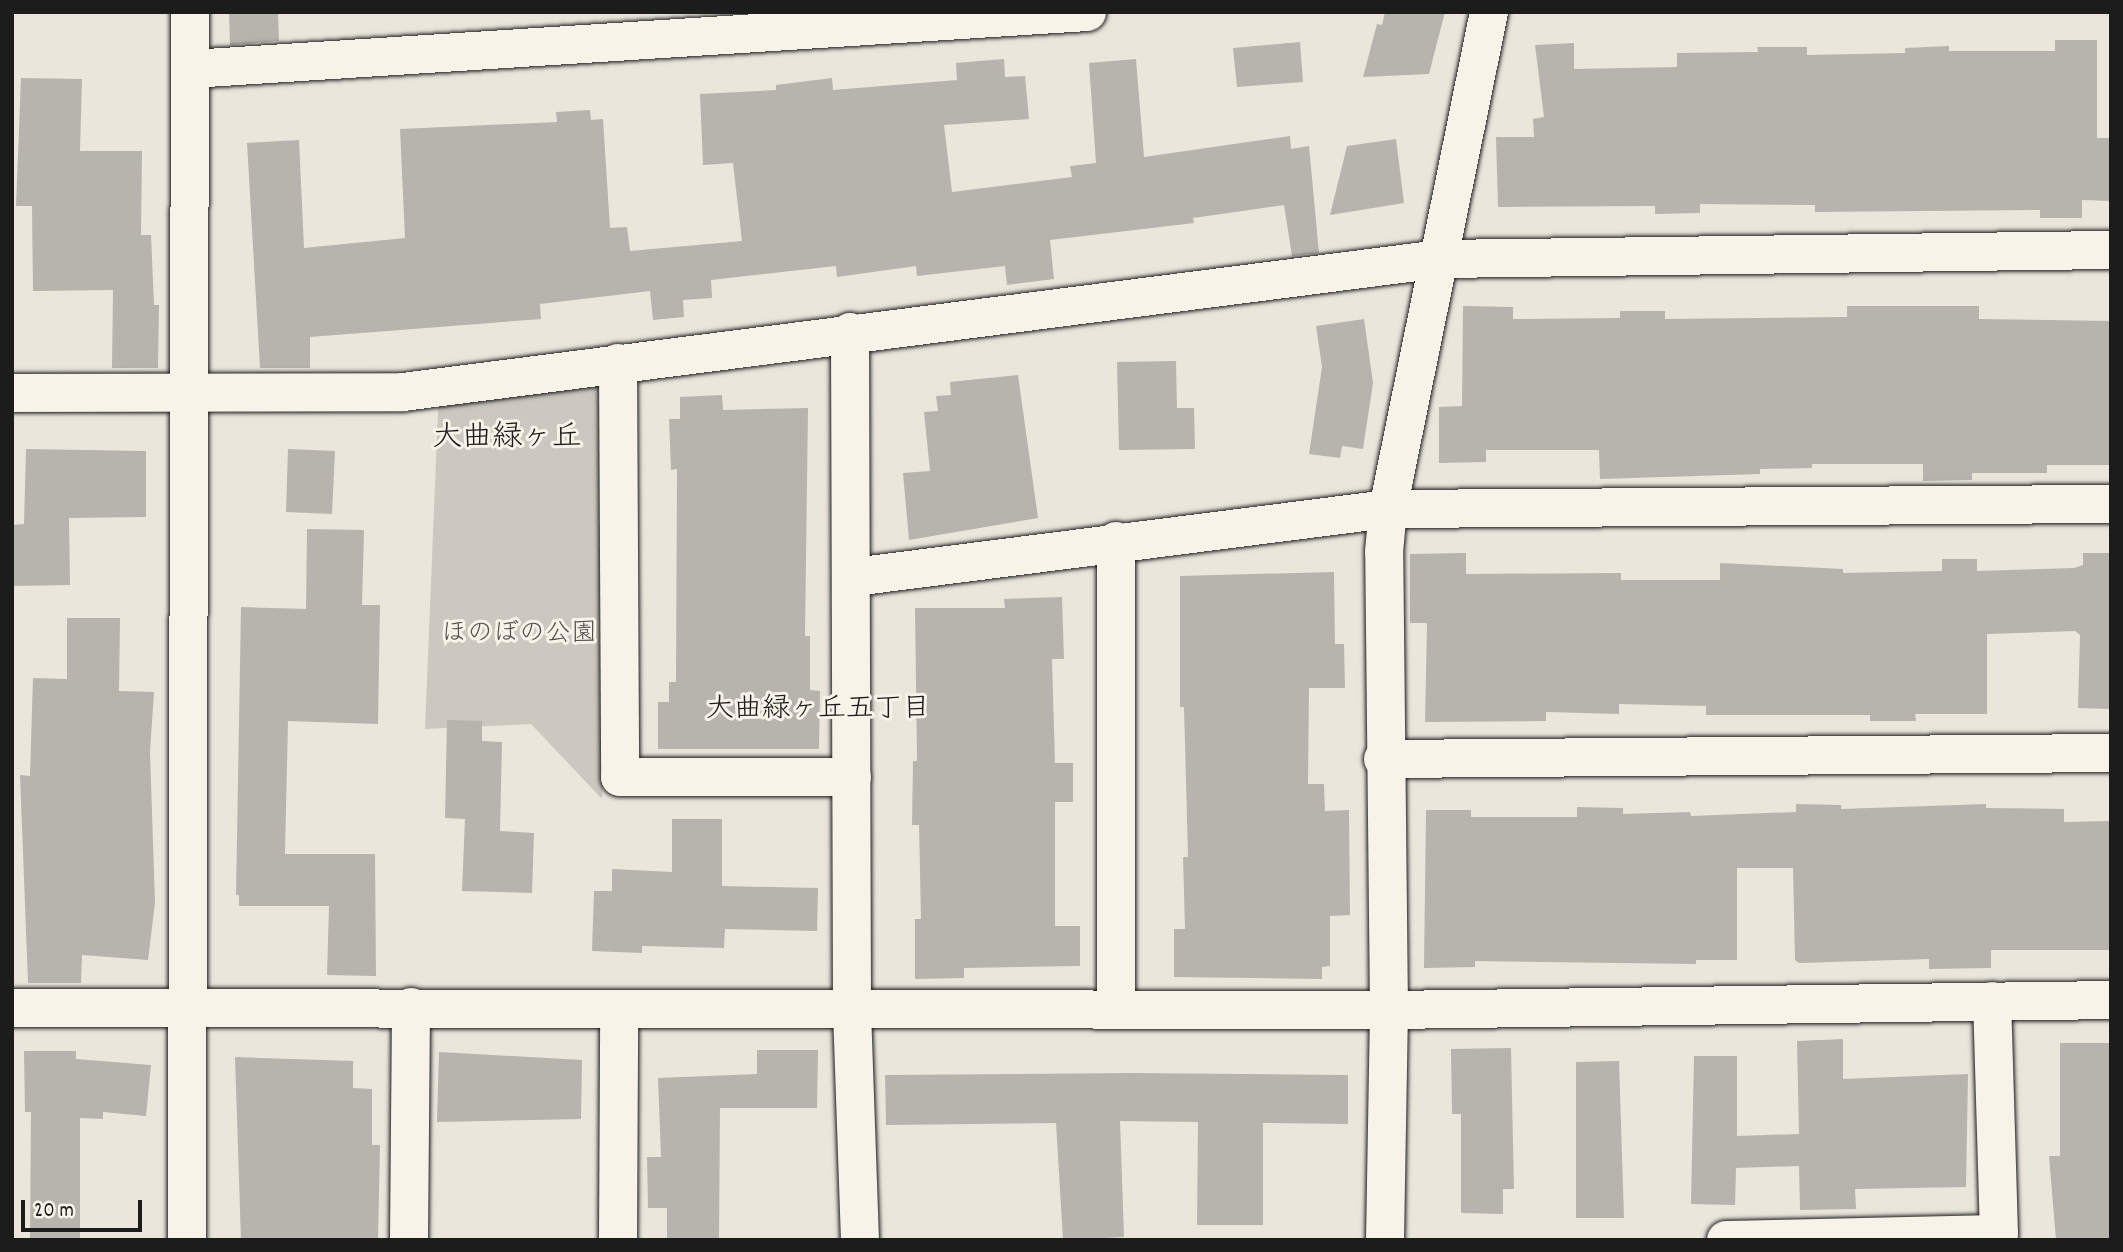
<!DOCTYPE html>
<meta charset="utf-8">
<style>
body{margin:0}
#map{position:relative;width:2123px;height:1252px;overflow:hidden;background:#eae6dc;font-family:Dekko,"Klee One",sans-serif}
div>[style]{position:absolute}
.green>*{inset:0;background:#ccc8c0}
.building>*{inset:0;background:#b6b4ac}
.roads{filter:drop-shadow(0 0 2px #1c1c1c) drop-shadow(0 0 2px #1c1c1c)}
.street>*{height:38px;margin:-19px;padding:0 19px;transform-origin:19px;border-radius:19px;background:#f7f3e8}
span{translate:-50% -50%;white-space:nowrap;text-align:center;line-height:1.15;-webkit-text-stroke:6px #f7f3e8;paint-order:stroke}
.park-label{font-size:26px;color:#51504d}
.neighbourhood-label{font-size:28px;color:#1c1c1c}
.quarter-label{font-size:30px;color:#1c1c1c}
.frame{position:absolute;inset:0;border:14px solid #1c1c1c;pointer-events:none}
.scale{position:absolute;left:21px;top:1200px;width:121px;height:32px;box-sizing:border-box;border:4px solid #1c1c1c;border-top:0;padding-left:9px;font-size:21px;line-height:24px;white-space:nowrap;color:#1c1c1c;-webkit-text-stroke:5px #f7f3e8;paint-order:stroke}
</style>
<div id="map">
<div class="green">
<i style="clip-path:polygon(618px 363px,602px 799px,531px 724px,425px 729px,439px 388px)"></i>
</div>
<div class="building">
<i style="clip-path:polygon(229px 12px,278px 12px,279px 41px,230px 45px)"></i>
<i style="clip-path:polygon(1385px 12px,1445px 12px,1429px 74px,1363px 77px,1377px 24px,1382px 25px)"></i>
<i style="clip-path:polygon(2055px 40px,2097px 40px,2097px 138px,2111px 138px,2111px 201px,2082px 200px,2082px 218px,2040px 218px,2040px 210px,1815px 212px,1815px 205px,1700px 204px,1700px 213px,1655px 214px,1655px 206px,1498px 207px,1496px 137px,1534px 137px,1533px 119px,1544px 117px,1535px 45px,1574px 43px,1574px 69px,1677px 67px,1677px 53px,1758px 52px,1757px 47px,1807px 47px,1807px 55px,1905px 53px,1905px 48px,1949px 46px,1949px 51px,2055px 51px)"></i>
<i style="clip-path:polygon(1300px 42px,1303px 82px,1237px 87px,1233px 48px)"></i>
<i style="clip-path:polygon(1004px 59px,1005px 77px,1025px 76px,1029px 119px,944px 125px,952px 192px,1072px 177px,1070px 166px,1096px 163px,1089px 63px,1136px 59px,1144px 157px,1290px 136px,1291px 149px,1309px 146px,1319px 253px,1292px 256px,1284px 205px,1193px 218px,1194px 223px,1050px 240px,1054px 279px,1007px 285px,1005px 266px,917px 276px,916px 266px,837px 277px,836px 266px,711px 280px,712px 298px,683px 300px,684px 317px,653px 320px,650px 291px,540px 304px,541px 319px,310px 337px,310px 368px,260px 368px,247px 143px,299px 140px,304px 248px,405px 238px,400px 129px,557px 122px,556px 112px,590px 110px,591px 120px,603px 119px,610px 228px,627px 227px,630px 251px,742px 241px,733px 163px,703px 165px,700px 94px,776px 90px,776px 85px,832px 78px,833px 90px,957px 80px,956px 63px)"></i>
<i style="clip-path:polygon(21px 78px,82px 79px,80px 151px,142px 151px,141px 235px,151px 235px,154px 305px,159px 305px,158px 368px,112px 368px,113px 290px,33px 291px,32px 206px,16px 206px)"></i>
<i style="clip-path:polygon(1396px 139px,1404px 203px,1330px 215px,1347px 146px)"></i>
<i style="clip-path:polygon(1463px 306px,1513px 307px,1513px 319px,1620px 318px,1620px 311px,1665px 311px,1665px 319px,1847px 317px,1847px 306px,1979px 306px,1979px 319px,2111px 321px,2111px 465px,2047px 465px,2047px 473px,1972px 473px,1972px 480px,1923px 481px,1923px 464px,1812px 464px,1812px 468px,1760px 469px,1760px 474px,1600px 479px,1599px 450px,1486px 450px,1486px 462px,1439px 463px,1439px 407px,1462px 406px)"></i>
<i style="clip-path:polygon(1364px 319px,1373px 383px,1363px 449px,1342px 446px,1340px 458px,1309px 454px,1322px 367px,1316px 326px)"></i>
<i style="clip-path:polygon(1176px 361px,1177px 408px,1194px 408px,1195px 449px,1119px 450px,1117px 362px)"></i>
<i style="clip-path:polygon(1018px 375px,1038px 518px,909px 540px,903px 473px,930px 471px,924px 412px,938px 411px,936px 396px,951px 395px,950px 382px)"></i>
<i style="clip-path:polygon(722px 395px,723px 410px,808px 408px,805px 636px,810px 636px,810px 690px,820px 691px,819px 749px,658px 749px,658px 702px,669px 702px,669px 682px,676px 682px,677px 469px,671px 470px,669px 419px,680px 419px,680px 397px)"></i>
<i style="clip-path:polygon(26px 449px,146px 451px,146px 517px,69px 518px,70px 585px,13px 586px,12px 525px,24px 524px)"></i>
<i style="clip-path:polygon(288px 449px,335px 451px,332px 514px,286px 512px)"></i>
<i style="clip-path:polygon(307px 529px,364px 530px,362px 605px,380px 605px,378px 724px,288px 721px,285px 854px,375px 854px,376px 976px,327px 975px,329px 906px,239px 906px,239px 895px,236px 895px,241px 607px,306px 609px)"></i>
<i style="clip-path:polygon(1466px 553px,1466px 574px,1621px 573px,1621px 580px,1720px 580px,1720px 563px,1843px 569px,1843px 573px,1942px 571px,1942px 559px,1977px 559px,1977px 571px,2074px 568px,2083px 565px,2083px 553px,2111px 553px,2111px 709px,2078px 708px,2080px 635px,2075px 631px,1987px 634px,1987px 714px,1915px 714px,1916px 721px,1870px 721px,1870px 715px,1706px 715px,1706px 706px,1619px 704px,1619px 714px,1546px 712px,1546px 721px,1425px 722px,1427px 623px,1410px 623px,1410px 554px)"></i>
<i style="clip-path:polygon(1334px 572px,1335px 644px,1344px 644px,1345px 688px,1309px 688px,1308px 784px,1324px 784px,1325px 811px,1349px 810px,1350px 915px,1330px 916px,1330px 966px,1322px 967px,1322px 979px,1174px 977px,1174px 929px,1185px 929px,1183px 857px,1188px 857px,1184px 707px,1180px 707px,1180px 576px)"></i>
<i style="clip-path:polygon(1062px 597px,1064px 659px,1052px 659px,1055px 763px,1073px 763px,1073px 802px,1055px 802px,1055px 926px,1080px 926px,1080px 966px,964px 968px,964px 978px,915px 979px,915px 919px,921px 919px,919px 825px,912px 825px,913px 761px,917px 761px,915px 608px,1005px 608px,1004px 599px)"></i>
<i style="clip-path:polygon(67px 618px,120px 618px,119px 691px,154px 692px,150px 752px,155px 903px,148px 960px,82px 955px,81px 983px,28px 983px,20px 775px,30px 776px,33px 678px,67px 679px)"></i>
<i style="clip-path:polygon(447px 720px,482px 721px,482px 741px,502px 742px,500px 831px,534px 833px,532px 893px,462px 891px,465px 819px,445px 818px)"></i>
<i style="clip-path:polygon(1796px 804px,1841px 805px,1841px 809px,1986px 804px,1986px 808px,2064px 809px,2064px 822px,2111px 821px,2111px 950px,1991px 950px,1991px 968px,1929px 969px,1929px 959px,1799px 963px,1795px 960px,1793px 868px,1737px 868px,1737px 960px,1696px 960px,1696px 964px,1475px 961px,1475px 967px,1424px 968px,1426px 810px,1471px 810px,1471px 817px,1577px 817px,1577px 807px,1623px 808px,1623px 814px,1690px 812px,1691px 816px,1796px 812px)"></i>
<i style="clip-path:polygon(672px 819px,722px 819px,722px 886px,818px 888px,817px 931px,725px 929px,724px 948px,642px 946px,642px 953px,592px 951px,594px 891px,612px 891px,612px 869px,672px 872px)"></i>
<i style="clip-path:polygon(1843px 1039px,1843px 1079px,1968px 1074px,1966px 1187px,1855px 1189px,1856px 1209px,1800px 1210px,1799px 1166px,1736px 1168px,1735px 1205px,1691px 1204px,1694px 1056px,1737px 1056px,1737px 1136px,1799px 1134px,1797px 1041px)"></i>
<i style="clip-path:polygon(2060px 1043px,2111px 1043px,2111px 1240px,2056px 1240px,2049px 1156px,2060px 1156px)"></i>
<i style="clip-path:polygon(1511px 1048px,1514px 1189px,1503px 1189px,1503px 1214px,1461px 1213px,1461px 1114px,1452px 1114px,1451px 1049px)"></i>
<i style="clip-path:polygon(757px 1050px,818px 1050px,817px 1108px,720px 1108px,719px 1240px,667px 1240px,667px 1208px,648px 1208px,647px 1157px,661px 1157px,658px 1078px,757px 1074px)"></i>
<i style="clip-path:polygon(24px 1051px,76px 1051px,76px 1059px,151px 1065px,146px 1116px,103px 1112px,103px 1119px,80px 1118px,80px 1240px,30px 1240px,31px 1112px,25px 1112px)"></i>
<i style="clip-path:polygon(439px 1052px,582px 1060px,581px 1119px,437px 1122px)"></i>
<i style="clip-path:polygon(235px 1057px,353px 1061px,353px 1088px,372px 1089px,372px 1145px,380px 1145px,378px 1240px,241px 1240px)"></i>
<i style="clip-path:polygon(1619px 1061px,1624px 1218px,1576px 1218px,1576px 1062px)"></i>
<i style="clip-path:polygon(1131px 1073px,1348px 1075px,1348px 1124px,1263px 1123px,1263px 1225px,1197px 1225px,1198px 1122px,1120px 1121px,1124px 1237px,1063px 1240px,1056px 1123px,886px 1125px,885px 1075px)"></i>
</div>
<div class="roads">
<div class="street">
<i style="left:191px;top:69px;width:898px;rotate:-3.64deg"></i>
<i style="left:850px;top:332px;width:679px;rotate:89.83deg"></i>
<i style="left:852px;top:1011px;width:229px;rotate:88deg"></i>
<i style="left:618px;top:363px;width:414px;rotate:89.7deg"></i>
<i style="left:620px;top:777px;width:232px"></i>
<i style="left:12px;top:393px;width:391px;rotate:-0.1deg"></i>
<i style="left:403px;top:392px;width:1045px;rotate:-7.31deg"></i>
<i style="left:1440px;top:259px;width:671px;rotate:-0.77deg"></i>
<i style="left:854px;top:577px;width:538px;rotate:-7.26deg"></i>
<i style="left:1388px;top:509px;width:723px;rotate:-0.4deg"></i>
<i style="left:1383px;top:759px;width:728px;rotate:-0.47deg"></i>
<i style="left:12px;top:1008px;width:1377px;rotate:0.08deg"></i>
<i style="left:1389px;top:1010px;width:722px;rotate:-0.79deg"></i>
<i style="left:1116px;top:1008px;width:467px;rotate:-90deg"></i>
<i style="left:187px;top:1240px;width:1228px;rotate:-89.86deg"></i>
<i style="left:409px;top:1240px;width:233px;rotate:-89.5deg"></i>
<i style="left:618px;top:1240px;width:228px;rotate:-89.7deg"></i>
<i style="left:1385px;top:1240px;width:230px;rotate:-89deg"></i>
<i style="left:1389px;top:1010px;width:458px;rotate:-90.6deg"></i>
<i style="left:1384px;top:552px;width:43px;rotate:-84.7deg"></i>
<i style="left:1388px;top:509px;width:507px;rotate:-78.51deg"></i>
<i style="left:1726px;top:1240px;width:273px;rotate:-1.3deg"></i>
<i style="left:1999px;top:1234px;width:233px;rotate:-91.7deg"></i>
</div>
</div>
<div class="park-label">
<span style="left:519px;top:635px">ほのぼの公園</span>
</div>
<div class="neighbourhood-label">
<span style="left:818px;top:711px">大曲緑ヶ丘五丁目</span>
</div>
<div class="quarter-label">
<span style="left:507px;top:440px">大曲緑ヶ丘</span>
</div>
<div class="frame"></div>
<div class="scale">20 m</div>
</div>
